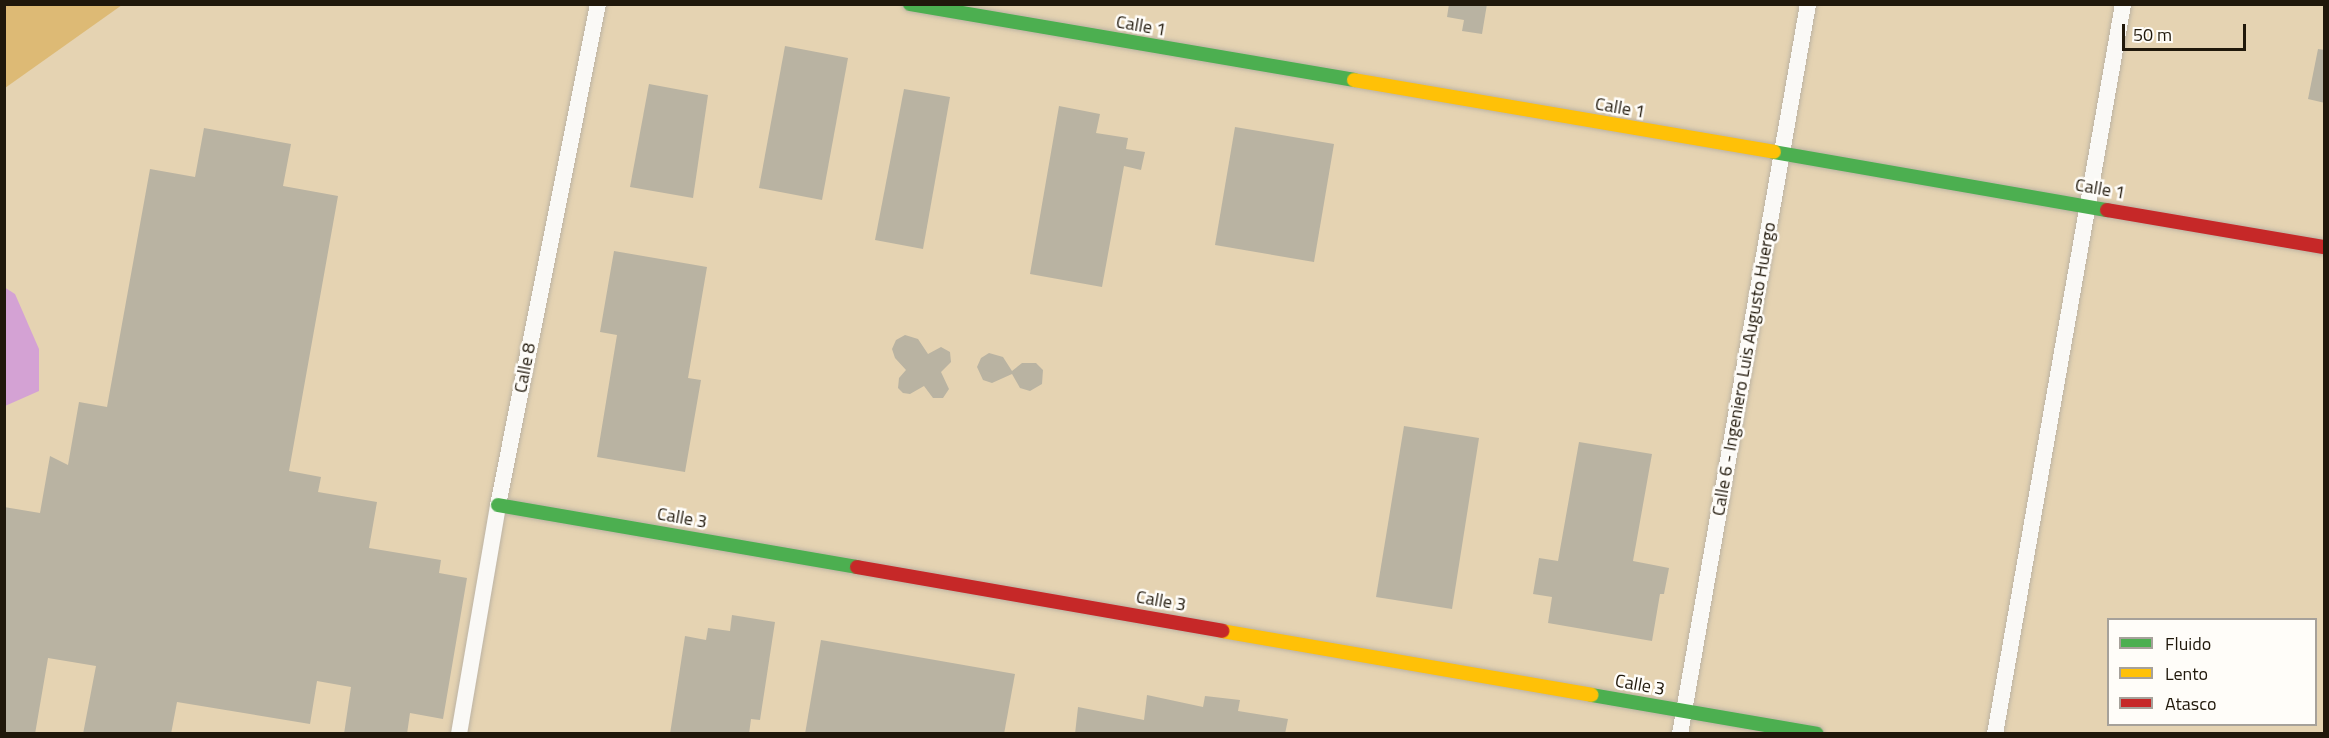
<!DOCTYPE html>
<style>
body{margin:0}
#map{position:relative;width:2329px;height:738px;overflow:hidden;background:#e1d6c1;font-family:"Titillium Web",sans-serif}
div>[style]{position:absolute}
.built>*{inset:0;background:#e5d3b2}
.forest>*{inset:0;background:#ddba75}
.water>*{inset:0;background:#d4a2d4}
.building>*{inset:0;background:#b9b3a2}
.roads{filter:drop-shadow(0 0 2px #bcb3a3) drop-shadow(0 0 2px #bcb3a3)}
.street>*{height:16px;margin:-8px;padding:0 8px;transform-origin:8px;border-radius:8px;background:#faf9f6}
.fast>*{height:14px;margin:-7px;padding:0 7px;transform-origin:7px;border-radius:7px;background:#4caf50}
.slow>*{height:14px;margin:-7px;padding:0 7px;transform-origin:7px;border-radius:7px;background:#ffc107}
.jam>*{height:14px;margin:-7px;padding:0 7px;transform-origin:7px;border-radius:7px;background:#c62828}
span{translate:-50% -50%;white-space:nowrap;text-align:center;line-height:1.15;-webkit-text-stroke:5px #fffdf9;paint-order:stroke}
.street-label{font-size:18px;color:#20180b}
.frame{position:absolute;inset:0;border:6px solid #20180b;pointer-events:none}
.legend{position:absolute;left:2107px;top:618px;width:210px;height:108px;box-sizing:border-box;background:#fffdf9;border:2px solid #a6a19a;margin:0;padding:8px 10px;list-style:none;font-size:18px;color:#20180b}
.legend li{display:flex;align-items:center;gap:12px;height:30px}
.legend b{width:30px;border:2px solid #a6a19a}
.scale{position:absolute;left:2122px;top:24px;width:124px;height:27px;box-sizing:border-box;border:3px solid #20180b;border-top:0;padding-left:8px;font-size:18px;line-height:21px;white-space:nowrap;color:#20180b;-webkit-text-stroke:4px #fffdf9;paint-order:stroke}
</style>
<div id="map">
<div class="built">
<i style="clip-path:polygon(evenodd,122px 4px,2324px 5px,2324px 733px,5px 733px,4px 88px,122px 4px,2108px 620px,2316px 620px,2316px 724px,2108px 724px,2108px 620px)"></i>
</div>
<div class="forest">
<i style="clip-path:polygon(5px 4px,122px 4px,122px 5px,5px 88px)"></i>
</div>
<div class="water">
<i style="clip-path:polygon(4px 287px,15px 294px,39px 349px,39px 391px,5px 406px)"></i>
</div>
<div class="building">
<i style="clip-path:polygon(1449px 4px,1487px 4px,1482px 34px,1462px 31px,1464px 20px,1447px 17px)"></i>
<i style="clip-path:polygon(785px 46px,848px 58px,822px 200px,759px 188px)"></i>
<i style="clip-path:polygon(2318px 49px,2325px 50px,2325px 103px,2308px 99px)"></i>
<i style="clip-path:polygon(649px 84px,708px 95px,693px 198px,630px 187px)"></i>
<i style="clip-path:polygon(904px 89px,950px 97px,923px 249px,875px 240px)"></i>
<i style="clip-path:polygon(1059px 106px,1100px 114px,1096px 133px,1128px 138px,1126px 149px,1145px 152px,1141px 170px,1124px 166px,1102px 287px,1030px 274px)"></i>
<i style="clip-path:polygon(1235px 127px,1334px 144px,1314px 262px,1215px 245px)"></i>
<i style="clip-path:polygon(204px 128px,291px 144px,283px 186px,338px 196px,289px 471px,321px 477px,318px 492px,377px 502px,369px 548px,441px 560px,439px 573px,467px 578px,443px 719px,410px 713px,407px 734px,344px 734px,351px 687px,317px 681px,310px 724px,177px 702px,171px 734px,83px 734px,96px 666px,48px 658px,35px 734px,4px 734px,4px 507px,40px 513px,50px 456px,68px 465px,79px 402px,107px 407px,150px 169px,195px 177px)"></i>
<i style="clip-path:polygon(614px 251px,707px 267px,688px 378px,701px 380px,685px 472px,597px 457px,617px 335px,600px 332px)"></i>
<i style="clip-path:polygon(905px 335px,918px 339px,928px 354px,941px 347px,950px 352px,951px 362px,941px 372px,949px 389px,943px 398px,933px 398px,924px 386px,910px 394px,903px 393px,898px 388px,899px 378px,906px 370px,895px 358px,892px 349px,896px 340px)"></i>
<i style="clip-path:polygon(989px 353px,1003px 357px,1012px 371px,1022px 363px,1036px 363px,1043px 370px,1042px 384px,1030px 391px,1020px 388px,1012px 374px,992px 383px,983px 380px,977px 367px,981px 358px)"></i>
<i style="clip-path:polygon(1404px 426px,1479px 438px,1452px 609px,1376px 597px)"></i>
<i style="clip-path:polygon(1579px 442px,1652px 454px,1633px 561px,1669px 568px,1664px 594px,1660px 594px,1652px 641px,1548px 623px,1552px 597px,1533px 594px,1539px 558px,1558px 561px)"></i>
<i style="clip-path:polygon(732px 615px,775px 622px,760px 720px,751px 719px,749px 734px,670px 734px,685px 636px,706px 640px,708px 628px,730px 631px)"></i>
<i style="clip-path:polygon(821px 640px,1015px 674px,1004px 734px,805px 734px)"></i>
<i style="clip-path:polygon(1147px 695px,1203px 707px,1205px 696px,1240px 700px,1238px 711px,1288px 719px,1285px 734px,1075px 734px,1078px 707px,1144px 720px)"></i>
</div>
<div class="roads">
<div class="street">
<i style="left:459px;top:734px;width:232px;rotate:-80.3deg"></i>
<i style="left:498px;top:505px;width:511px;rotate:-78.71deg"></i>
<i style="left:1680px;top:734px;width:741px;rotate:-80.05deg"></i>
<i style="left:1995px;top:734px;width:741px;rotate:-80.05deg"></i>
</div>
<div class="fast">
<i style="left:910px;top:4px;width:450px;rotate:9.7deg"></i>
<i style="left:1774px;top:152px;width:338px;rotate:9.9deg"></i>
<i style="left:498px;top:505px;width:364px;rotate:9.8deg"></i>
<i style="left:1592px;top:695px;width:228px;rotate:9.8deg"></i>
</div>
<div class="slow">
<i style="left:1354px;top:80px;width:426px;rotate:9.7deg"></i>
<i style="left:1222px;top:631px;width:375px;rotate:9.8deg"></i>
</div>
<div class="jam">
<i style="left:2107px;top:210px;width:220px;rotate:9.7deg"></i>
<i style="left:857px;top:567px;width:371px;rotate:9.9deg"></i>
</div>
</div>
<div class="street-label">
<span style="left:1141px;top:26px;rotate:10deg">Calle 1</span>
<span style="left:1620px;top:108px;rotate:10deg">Calle 1</span>
<span style="left:2100px;top:189px;rotate:10deg">Calle 1</span>
<span style="left:525px;top:368px;rotate:-79deg">Calle 8</span>
<span style="left:1744px;top:369px;rotate:-80deg">Calle 6 - Ingeniero Luis Augusto Huergo</span>
<span style="left:682px;top:518px;rotate:10deg">Calle 3</span>
<span style="left:1161px;top:601px;rotate:10deg">Calle 3</span>
<span style="left:1640px;top:685px;rotate:10deg">Calle 3</span>
</div>
<div class="frame"></div>
<ul class="legend">
<li><b style="height:8px;background:#4caf50"></b>Fluido</li>
<li><b style="height:8px;background:#ffc107"></b>Lento</li>
<li><b style="height:8px;background:#c62828"></b>Atasco</li>
</ul>
<div class="scale">50 m</div>
</div>
